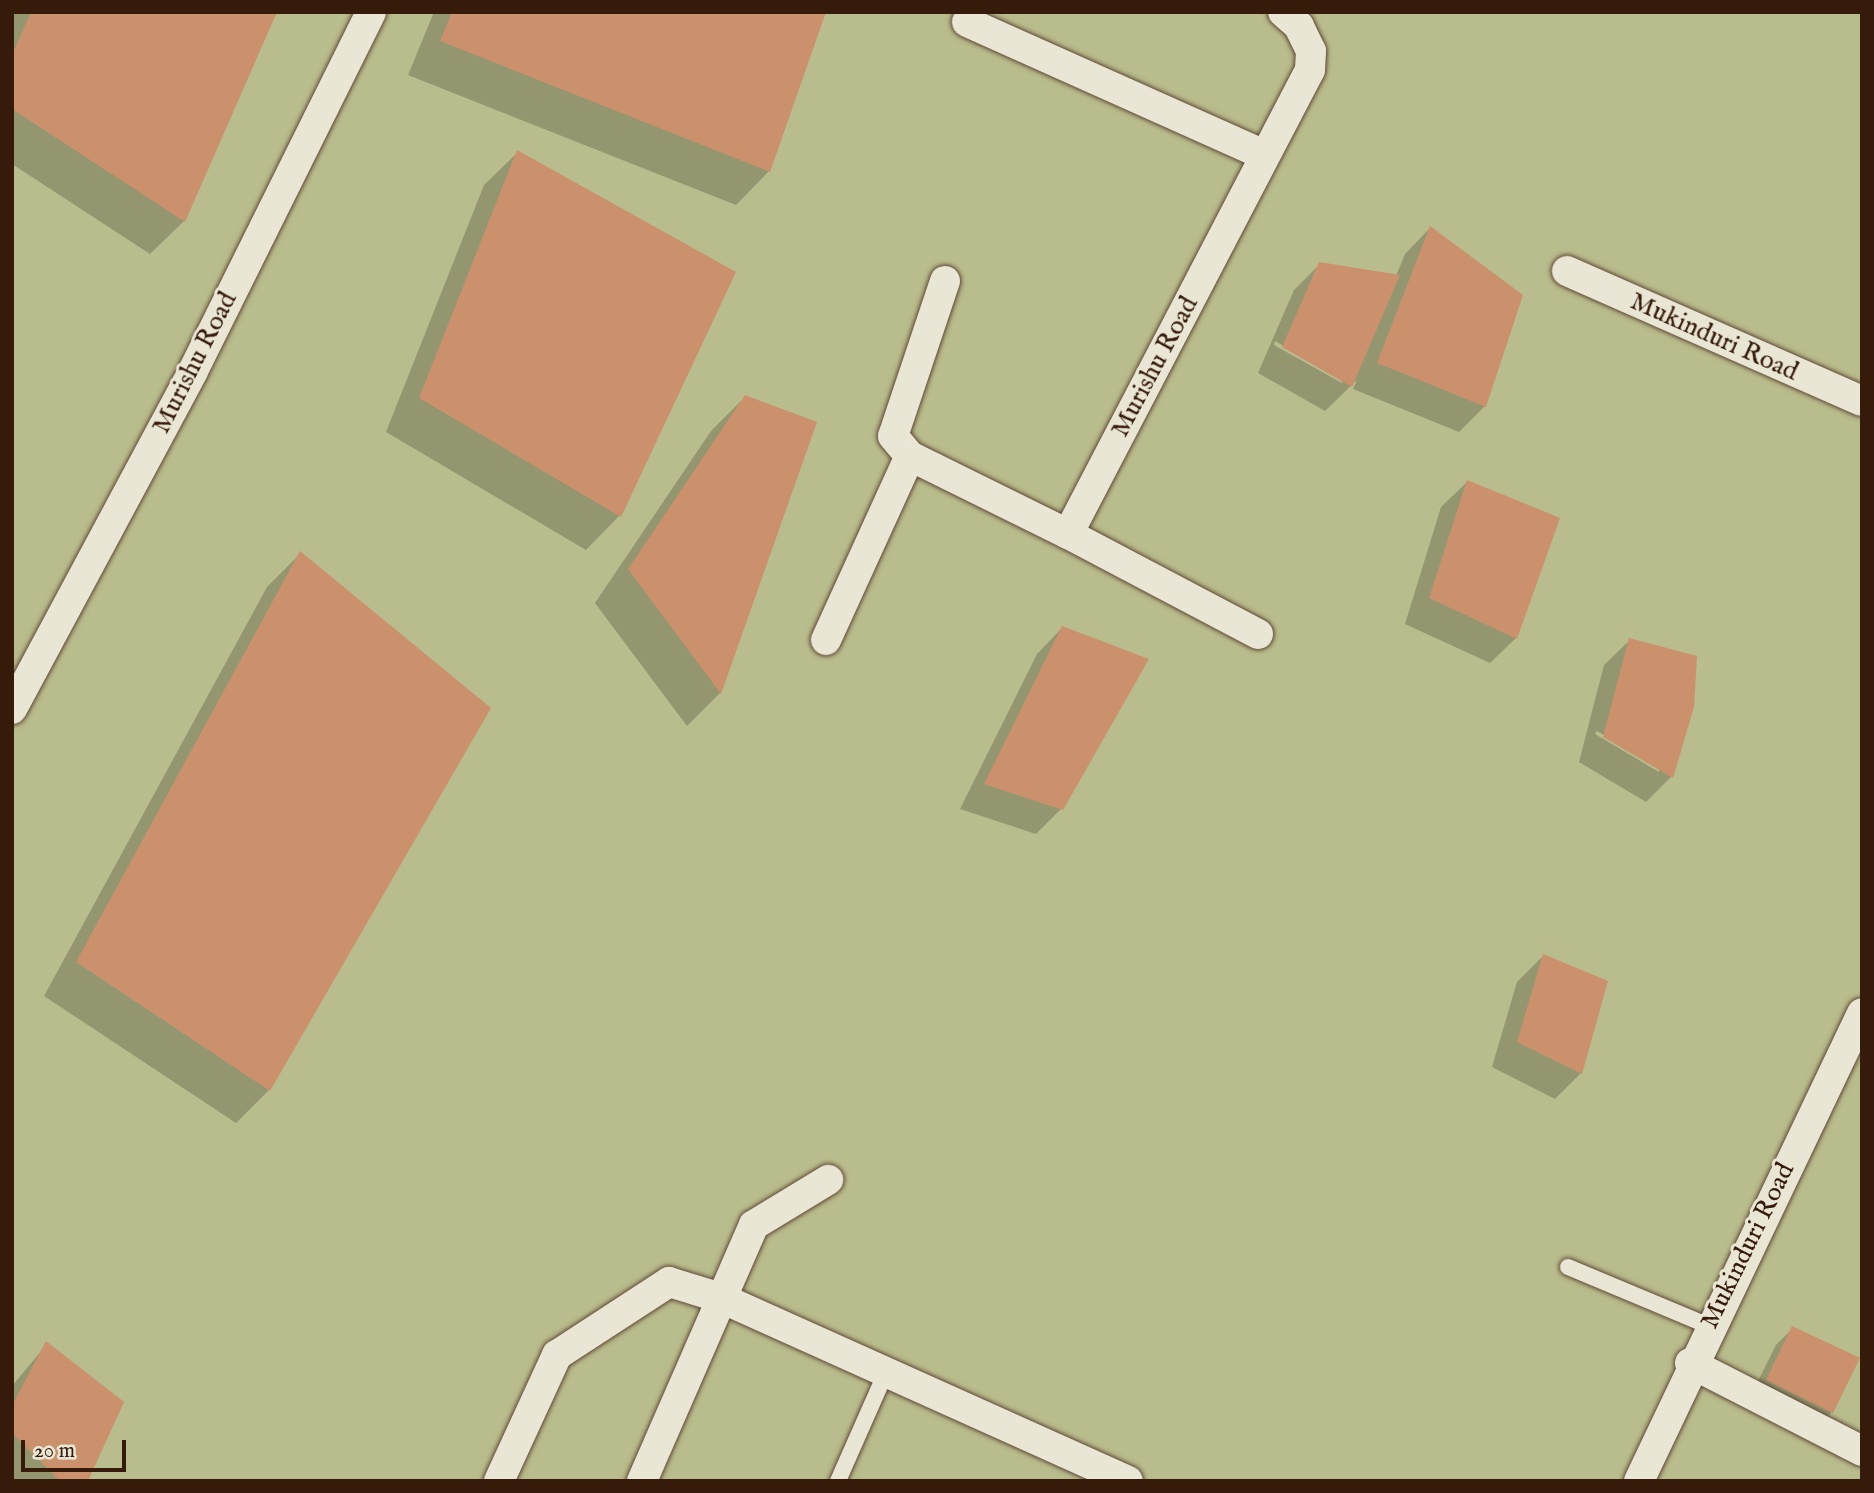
<!DOCTYPE html>
<style>
body{margin:0}
#map{position:relative;width:1874px;height:1493px;overflow:hidden;background:#dfd8be;font-family:"IM FELL English",serif}
div>[style]{position:absolute}
.green>*{inset:0;background:#b9bc8c}
.shadow>*{inset:0;background:#0003}
.building>*{inset:0;background:#ca916c}
.roads{filter:drop-shadow(0 0 2px #604a38) drop-shadow(0 0 2px #604a38)}
.lane>*{height:16px;margin:-8px;padding:0 8px;transform-origin:8px;border-radius:8px;background:#eae6d5}
.street>*{height:30px;margin:-15px;padding:0 15px;transform-origin:15px;border-radius:15px;background:#eae6d5}
span{translate:-50% -50%;white-space:nowrap;text-align:center;line-height:1.15;-webkit-text-stroke:6px #eae6d5;paint-order:stroke}
.street-label{font-size:26px;color:#361b0b}
.frame{position:absolute;inset:0;border:14px solid #361b0b;pointer-events:none}
.scale{position:absolute;left:21px;top:1440px;width:105px;height:32px;box-sizing:border-box;border:4px solid #361b0b;border-top:0;padding-left:9px;font-size:21px;line-height:24px;white-space:nowrap;color:#361b0b;-webkit-text-stroke:5px #eae6d5;paint-order:stroke}
</style>
<div id="map">
<div class="green">
<i style="clip-path:polygon(12px 12px,1862px 12px,1862px 1481px,12px 1481px)"></i>
</div>
<div class="shadow">
<i style="clip-path:polygon(14px 12px,275px 12px,184px 221px,150px 254px,12px 164px)"></i>
<i style="clip-path:polygon(434px 12px,824px 12px,769px 171px,736px 205px,408px 75px)"></i>
<i style="clip-path:polygon(518px 152px,734px 273px,619px 516px,586px 550px,386px 432px,484px 185px)"></i>
<i style="clip-path:polygon(evenodd,1430px 228px,1485px 406px,1459px 432px,1353px 389px,1357px 380px,1325px 411px,1258px 373px,1294px 290px,1320px 264px,1396px 276px,1405px 254px,1430px 228px,1275px 341px,1342px 379px,1342px 383px,1274px 345px,1275px 341px)"></i>
<i style="clip-path:polygon(745px 397px,815px 424px,720px 693px,687px 726px,595px 603px,711px 431px)"></i>
<i style="clip-path:polygon(1467px 482px,1516px 638px,1490px 663px,1405px 624px,1441px 507px)"></i>
<i style="clip-path:polygon(300px 554px,269px 1090px,236px 1123px,44px 996px,267px 587px)"></i>
<i style="clip-path:polygon(1062px 628px,1062px 808px,1036px 834px,960px 809px,1037px 654px)"></i>
<i style="clip-path:polygon(evenodd,1630px 640px,1693px 707px,1671px 777px,1646px 802px,1579px 762px,1604px 665px,1630px 640px,1597px 731px,1659px 768px,1659px 772px,1595px 734px,1597px 731px)"></i>
<i style="clip-path:polygon(1543px 956px,1581px 1073px,1555px 1099px,1492px 1067px,1517px 982px)"></i>
<i style="clip-path:polygon(1793px 1328px,1832px 1412px,1815px 1429px,1750px 1397px,1776px 1345px)"></i>
<i style="clip-path:polygon(47px 1344px,86px 1481px,12px 1481px,12px 1386px)"></i>
</div>
<div class="building">
<i style="clip-path:polygon(31px 12px,277px 12px,185px 222px,12px 109px,12px 55px)"></i>
<i style="clip-path:polygon(452px 12px,826px 12px,770px 172px,440px 41px)"></i>
<i style="clip-path:polygon(517px 150px,736px 272px,621px 517px,419px 398px)"></i>
<i style="clip-path:polygon(1430px 226px,1523px 295px,1486px 407px,1377px 363px)"></i>
<i style="clip-path:polygon(1319px 262px,1400px 275px,1352px 387px,1282px 347px)"></i>
<i style="clip-path:polygon(745px 395px,817px 422px,721px 694px,628px 569px)"></i>
<i style="clip-path:polygon(1467px 480px,1560px 518px,1517px 639px,1429px 598px)"></i>
<i style="clip-path:polygon(300px 551px,491px 708px,270px 1091px,76px 962px)"></i>
<i style="clip-path:polygon(1062px 626px,1149px 659px,1063px 810px,984px 784px)"></i>
<i style="clip-path:polygon(1629px 638px,1697px 656px,1694px 707px,1673px 778px,1603px 737px)"></i>
<i style="clip-path:polygon(1543px 954px,1608px 981px,1582px 1074px,1517px 1042px)"></i>
<i style="clip-path:polygon(1792px 1326px,1860px 1358px,1833px 1413px,1766px 1380px)"></i>
<i style="clip-path:polygon(46px 1341px,124px 1402px,88px 1481px,60px 1481px,12px 1433px,12px 1406px)"></i>
</div>
<div class="roads">
<div class="lane">
<i style="left:1568px;top:1267px;width:153px;rotate:22.7deg"></i>
<i style="left:838px;top:1481px;width:121px;rotate:-66.2deg"></i>
</div>
<div class="street">
<i style="left:967px;top:22px;width:326px;rotate:24.1deg"></i>
<i style="left:1567px;top:271px;width:322px;rotate:23.8deg"></i>
<i style="left:945px;top:281px;width:163px;rotate:108.5deg"></i>
<i style="left:893px;top:436px;width:26px;rotate:50deg"></i>
<i style="left:910px;top:456px;width:176px;rotate:26.3deg"></i>
<i style="left:1258px;top:634px;width:215px;rotate:-152.2deg"></i>
<i style="left:1068px;top:534px;width:523px;rotate:-62.46deg"></i>
<i style="left:1310px;top:70px;width:19px;rotate:-87deg"></i>
<i style="left:1311px;top:51px;width:28px;rotate:-116deg"></i>
<i style="left:1299px;top:26px;width:21px;rotate:-139deg"></i>
<i style="left:826px;top:640px;width:202px;rotate:-65.5deg"></i>
<i style="left:12px;top:709px;width:383px;rotate:-61.8deg"></i>
<i style="left:193px;top:371px;width:401px;rotate:-63.6deg"></i>
<i style="left:1690px;top:1363px;width:193px;rotate:27.1deg"></i>
<i style="left:499px;top:1481px;width:139px;rotate:-65.3deg"></i>
<i style="left:557px;top:1355px;width:134px;rotate:-33.1deg"></i>
<i style="left:669px;top:1282px;width:54px;rotate:17.1deg"></i>
<i style="left:721px;top:1298px;width:446px;rotate:24.2deg"></i>
<i style="left:642px;top:1481px;width:279px;rotate:-66.4deg"></i>
<i style="left:754px;top:1225px;width:87px;rotate:-31.3deg"></i>
<i style="left:1639px;top:1481px;width:518px;rotate:-64.52deg"></i>
</div>
</div>
<div class="street-label">
<span style="left:1714px;top:337px;rotate:24deg">Mukinduri Road</span>
<span style="left:195px;top:363px;rotate:-63deg">Murishu Road</span>
<span style="left:1155px;top:367px;rotate:-62deg">Murishu Road</span>
<span style="left:1748px;top:1246px;rotate:-64deg">Mukinduri Road</span>
</div>
<div class="frame"></div>
<div class="scale">20 m</div>
</div>
